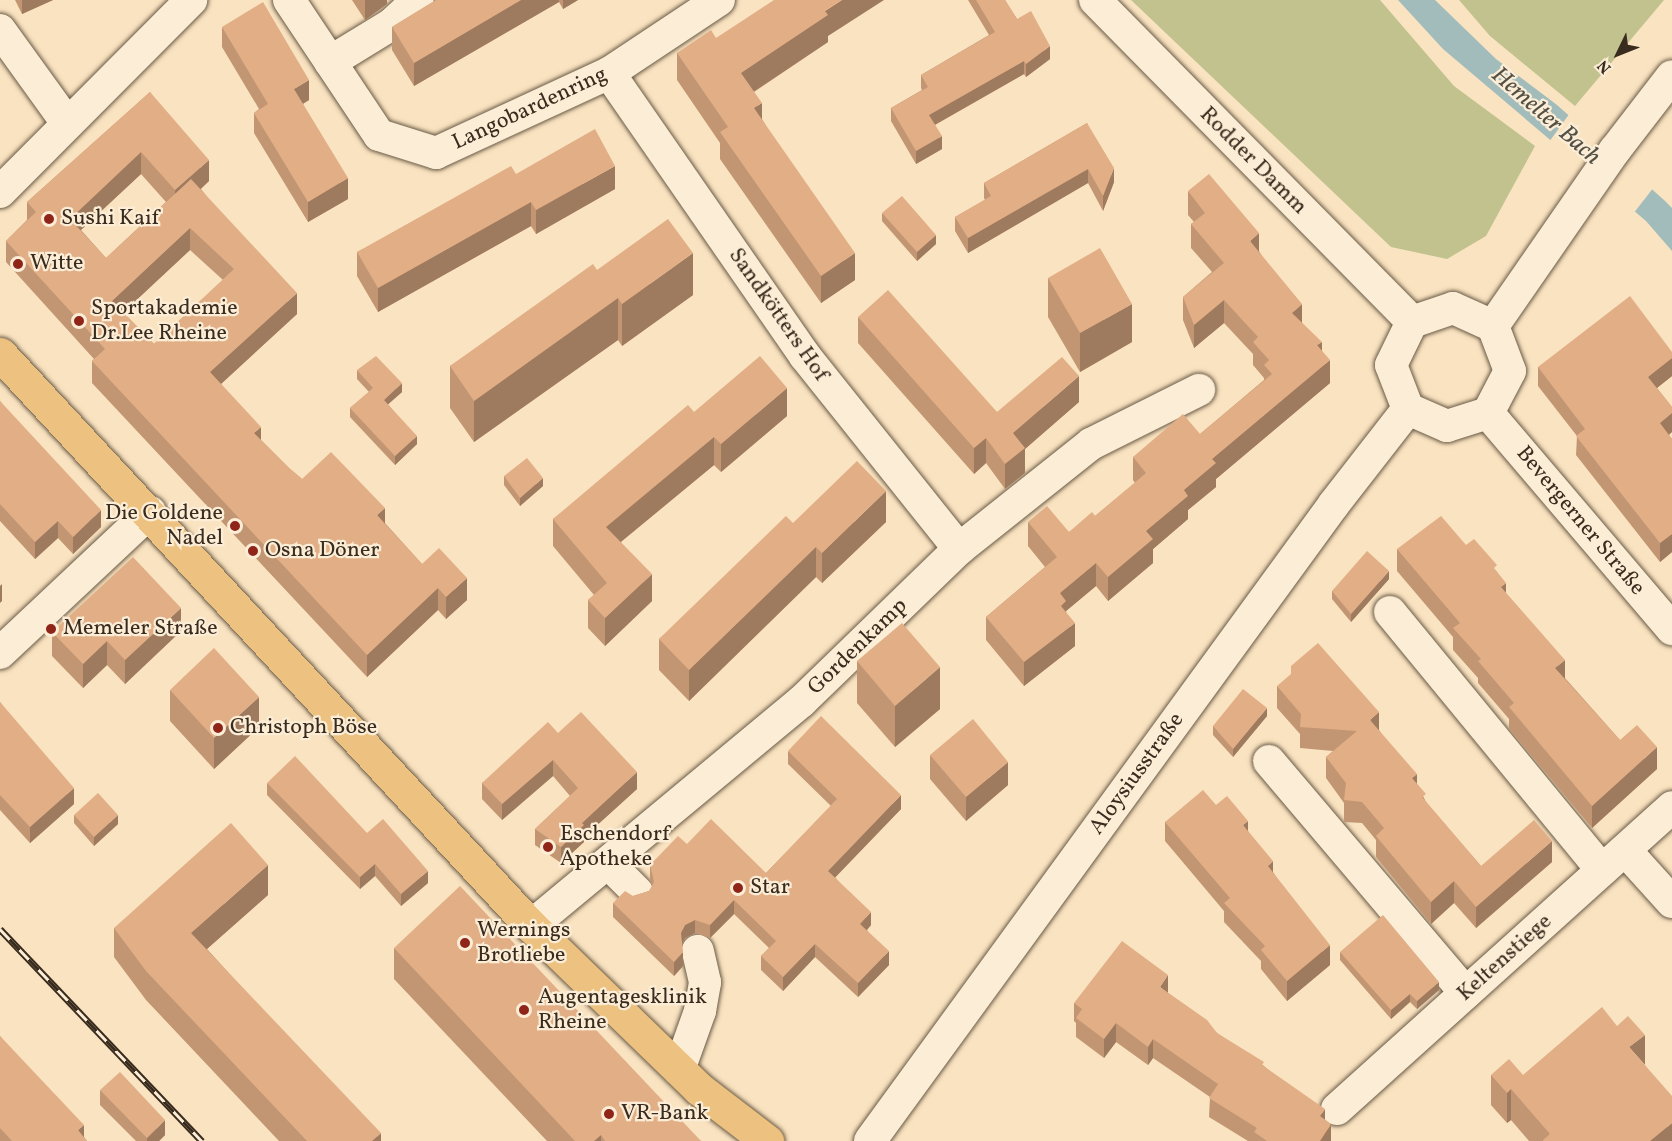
<!DOCTYPE html>
<meta charset="utf-8">
<style>
body{margin:0}
#map{position:relative;width:1672px;height:1141px;overflow:hidden;background:#fae3c0;font-family:Vollkorn,serif}
div>[style]{position:absolute}
.green>*{inset:0;background:#c2c28f}
.water>*{inset:0;background:#a2bcbc}
.pier>*{inset:0;background:#fae3c0}
.roads{filter:drop-shadow(0 0 2px #695a46) drop-shadow(0 0 2px #695a46)}
.minor>*{height:32px;margin:-16px;padding:0 16px;transform-origin:16px;border-radius:16px;background:#fcedd6}
.major>*{height:33px;margin:-16.5px;padding:0 16.5px;transform-origin:16.5px;border-radius:16.5px;background:#edc280}
.rail>*{height:7px;margin-top:-3.5px;transform-origin:0;background:repeating-linear-gradient(90deg,#fcedd6 0 14px,#392c1e 0 28px);box-sizing:border-box;border-block:2px solid #392c1e}
.wall>*{inset:0;background:#c29673}
.shaded-wall>*{inset:0;background:#9e7a5e}
.building>*{inset:0;background:#e1ae86}
.dots>*{width:16px;height:16px;translate:-50% -50%;box-sizing:border-box;border:3px solid #fcedd6;border-radius:50%}
span{translate:-50% -50%;white-space:nowrap;text-align:center;line-height:1.15;-webkit-text-stroke:4.5px #fcedd6;paint-order:stroke}
.street-label{font-size:22px;color:#392c1e}
.poi-label{font-size:22px;color:#392c1e}
.left{translate:0 -50%;text-align:left}
.right{translate:-100% -50%;text-align:right}
.water-label{font-size:24px;color:#535046;font-style:italic}
.north{position:absolute;left:1588px;top:24px;width:60px;height:60px;-webkit-text-stroke:4px #fcedd6;paint-order:stroke;rotate:227deg;font-size:16px;font-weight:700;line-height:24px;text-align:center;color:#392c1e}
.north::after{content:'';display:block;margin:auto;width:21px;height:27px;background:#392c1e;clip-path:polygon(50% 0,100% 100%,50% 72%,0 100%)}
</style>
<div id="map">
<div class="green">
<i style="clip-path:polygon(1131px 0,1380px 0,1454px 86px,1535px 146px,1486px 236px,1447px 259px,1391px 247px)"></i>
<i style="clip-path:polygon(1459px 0,1664px 0,1575px 106px,1490px 36px)"></i>
</div>
<div class="water">
<i style="clip-path:polygon(1398px 0,1435px 0,1496px 59px,1557px 105px,1664px 200px,1672px 208px,1672px 251px,1646px 221px,1443px 49px)"></i>
</div>
<div class="pier">
<i style="clip-path:polygon(1570px 113px,1654px 187px,1633px 214px,1549px 142px)"></i>
</div>
<div class="roads">
<div class="minor">
<i style="left:289px;top:0;width:162px;rotate:56.3deg"></i>
<i style="left:379px;top:135px;width:60px;rotate:17.5deg"></i>
<i style="left:436px;top:153px;width:191px;rotate:-24.8deg"></i>
<i style="left:609px;top:73px;width:132px;rotate:-33.6deg"></i>
<i style="left:1095px;top:0;width:452px;rotate:45.4deg"></i>
<i style="left:0;top:30px;width:115px;rotate:54.2deg"></i>
<i style="left:330px;top:62px;width:73px;rotate:-31.5deg"></i>
<i style="left:392px;top:24px;width:35px;rotate:-43deg"></i>
<i style="left:609px;top:73px;width:344px;rotate:55.3deg"></i>
<i style="left:805px;top:356px;width:247px;rotate:51.4deg"></i>
<i style="left:0;top:192px;width:271px;rotate:-45.1deg"></i>
<i style="left:1453px;top:308px;width:44px;rotate:24.2deg"></i>
<i style="left:1493px;top:326px;width:48px;rotate:69.3deg"></i>
<i style="left:1510px;top:371px;width:47px;rotate:117.6deg"></i>
<i style="left:1488px;top:413px;width:43px;rotate:162.4deg"></i>
<i style="left:1447px;top:426px;width:43px;rotate:-156.4deg"></i>
<i style="left:1408px;top:409px;width:47px;rotate:-111.1deg"></i>
<i style="left:1391px;top:365px;width:48px;rotate:-64deg"></i>
<i style="left:1412px;top:322px;width:43px;rotate:-18.9deg"></i>
<i style="left:1493px;top:326px;width:214px;rotate:-55.3deg"></i>
<i style="left:1615px;top:150px;width:93px;rotate:-52.4deg"></i>
<i style="left:1488px;top:413px;width:284px;rotate:49.6deg"></i>
<i style="left:1390px;top:612px;width:334px;rotate:50.6deg"></i>
<i style="left:0;top:653px;width:206px;rotate:-43.2deg"></i>
<i style="left:1269px;top:761px;width:304px;rotate:49.7deg"></i>
<i style="left:1625px;top:850px;width:70px;rotate:47.9deg"></i>
<i style="left:609px;top:864px;width:40px;rotate:45deg"></i>
<i style="left:531px;top:926px;width:352px;rotate:-39.7deg"></i>
<i style="left:802px;top:701px;width:219px;rotate:-44.1deg"></i>
<i style="left:959px;top:549px;width:169px;rotate:-38.5deg"></i>
<i style="left:1091px;top:444px;width:121px;rotate:-26.6deg"></i>
<i style="left:679px;top:1070px;width:63px;rotate:-70.4deg"></i>
<i style="left:700px;top:1011px;width:29px;rotate:-80deg"></i>
<i style="left:705px;top:982px;width:32px;rotate:-103deg"></i>
<i style="left:1337px;top:1109px;width:451px;rotate:-42deg"></i>
<i style="left:870px;top:1141px;width:788px;rotate:-53.93deg"></i>
<i style="left:1334px;top:504px;width:120px;rotate:-52.1deg"></i>
</div>
<div class="major">
<i style="left:0;top:354px;width:780px;rotate:47.13deg"></i>
<i style="left:531px;top:926px;width:234px;rotate:44.1deg"></i>
<i style="left:699px;top:1089px;width:86px;rotate:37.4deg"></i>
</div>
</div>
<div class="rail">
<i style="left:0;top:929px;width:293px;rotate:46.4deg"></i>
</div>
<div class="wall">
<i style="clip-path:polygon(15px 0,53px 0,22px 14px)"></i>
<i style="clip-path:polygon(352px 0,387px 0,387px 4px,365px 20px)"></i>
<i style="clip-path:polygon(436px 0,578px 0,563px 9px,559px 2px,414px 86px,392px 50px,392px 27px)"></i>
<i style="clip-path:polygon(968px 0,1005px 0,1017px 19px,1050px 59px,1026px 77px,1024px 74px,935px 125px,942px 149px,916px 164px,891px 121px,891px 108px,922px 90px,921px 88px,921px 75px,989px 35px)"></i>
<i style="clip-path:polygon(222px 27px,309px 100px,303px 104px,348px 199px,308px 222px,254px 133px,254px 113px,259px 109px,222px 47px)"></i>
<i style="clip-path:polygon(828px 36px,828px 42px,754px 92px,762px 119px,855px 280px,821px 303px,720px 159px,720px 143px,677px 80px,677px 53px,716px 38px)"></i>
<i style="clip-path:polygon(evenodd,150px 92px,209px 181px,201px 189px,297px 314px,221px 384px,261px 440px,289px 468px,302px 479px,385px 523px,422px 564px,467px 600px,446px 619px,438px 610px,367px 677px,92px 383px,92px 361px,94px 359px,6px 262px,6px 241px,27px 220px,27px 202px,150px 92px,141px 174px,166px 202px,106px 258px,81px 230px,141px 174px,150px 92px,190px 250px,223px 280px,154px 344px,123px 312px,190px 250px)"></i>
<i style="clip-path:polygon(1087px 123px,1114px 182px,1103px 211px,1088px 183px,968px 253px,955px 231px,955px 217px,985px 200px,984px 198px,984px 183px)"></i>
<i style="clip-path:polygon(516px 174px,615px 189px,536px 234px,531px 226px,378px 312px,357px 276px,357px 252px)"></i>
<i style="clip-path:polygon(1188px 191px,1259px 251px,1302px 323px,1322px 351px,1330px 383px,1216px 479px,1216px 487px,1188px 510px,1188px 519px,1153px 549px,1153px 563px,1108px 601px,1096px 586px,1066px 611px,1075px 646px,1024px 686px,986px 640px,986px 617px,1045px 567px,1028px 546px,1028px 522px,1069px 532px,1095px 516px,1135px 483px,1133px 480px,1133px 457px,1200px 434px,1264px 380px,1264px 378px,1253px 365px,1253px 354px,1224px 323px,1194px 348px,1183px 320px,1183px 297px,1212px 272px,1191px 248px,1191px 224px,1194px 222px,1188px 215px)"></i>
<i style="clip-path:polygon(882px 213px,936px 244px,917px 261px,882px 221px)"></i>
<i style="clip-path:polygon(597px 270px,693px 295px,622px 346px,618px 340px,474px 442px,450px 408px,450px 366px)"></i>
<i style="clip-path:polygon(1048px 278px,1132px 342px,1080px 372px,1048px 317px)"></i>
<i style="clip-path:polygon(858px 317px,997px 412px,1079px 402px,1025px 449px,1025px 473px,1005px 489px,986px 463px,974px 474px,858px 343px)"></i>
<i style="clip-path:polygon(1672px 352px,1672px 376px,1657px 388px,1672px 407px,1672px 432px,1669px 435px,1672px 439px,1672px 552px,1660px 562px,1576px 455px,1577px 436px,1538px 386px,1538px 367px)"></i>
<i style="clip-path:polygon(357px 370px,402px 392px,388px 404px,417px 444px,395px 465px,350px 417px,350px 408px,369px 392px,357px 379px)"></i>
<i style="clip-path:polygon(0 401px,101px 527px,73px 554px,58px 538px,35px 559px,0 521px)"></i>
<i style="clip-path:polygon(694px 412px,787px 416px,721px 472px,714px 465px,621px 542px,652px 601px,605px 646px,588px 628px,588px 600px,594px 595px,553px 546px,553px 519px)"></i>
<i style="clip-path:polygon(504px 476px,543px 486px,520px 506px,504px 485px)"></i>
<i style="clip-path:polygon(886px 522px,822px 583px,816px 577px,689px 701px,659px 670px,659px 639px,793px 523px)"></i>
<i style="clip-path:polygon(1466px 545px,1497px 572px,1506px 594px,1565px 678px,1620px 740px,1657px 769px,1592px 828px,1509px 729px,1509px 719px,1478px 683px,1478px 678px,1453px 650px,1453px 637px,1397px 571px,1397px 549px)"></i>
<i style="clip-path:polygon(1389px 579px,1351px 622px,1332px 599px,1332px 591px)"></i>
<i style="clip-path:polygon(181px 631px,125px 684px,107px 665px,83px 688px,52px 656px,52px 632px)"></i>
<i style="clip-path:polygon(857px 661px,940px 709px,895px 747px,857px 703px)"></i>
<i style="clip-path:polygon(1277px 686px,1379px 730px,1417px 784px,1426px 802px,1481px 866px,1552px 862px,1476px 928px,1454px 903px,1431px 924px,1376px 857px,1376px 840px,1362px 823px,1344px 822px,1344px 803px,1326px 778px,1326px 757px,1333px 751px,1300px 748px,1300px 734px,1277px 708px)"></i>
<i style="clip-path:polygon(170px 690px,259px 727px,214px 769px,170px 721px)"></i>
<i style="clip-path:polygon(0 702px,74px 804px,30px 843px,0 810px)"></i>
<i style="clip-path:polygon(1267px 716px,1233px 757px,1213px 735px,1213px 726px)"></i>
<i style="clip-path:polygon(558px 733px,637px 789px,584px 837px,584px 842px,561px 863px,535px 845px,535px 829px,570px 796px,553px 776px,502px 820px,482px 799px,482px 783px)"></i>
<i style="clip-path:polygon(788px 751px,901px 809px,835px 877px,871px 925px,867px 930px,889px 965px,858px 997px,815px 957px,783px 991px,761px 970px,761px 956px,769px 948px,734px 914px,710px 938px,695px 933px,685px 938px,682px 944px,683px 966px,674px 976px,613px 917px,613px 903px,633px 896px,649px 891px,652px 887px,650px 879px,650px 865px,687px 844px,766px 873px,831px 806px,788px 764px)"></i>
<i style="clip-path:polygon(930px 755px,1008px 785px,966px 821px,930px 779px)"></i>
<i style="clip-path:polygon(267px 783px,367px 833px,428px 883px,401px 906px,375px 876px,360px 889px,267px 795px)"></i>
<i style="clip-path:polygon(1216px 805px,1248px 831px,1330px 965px,1287px 1001px,1261px 969px,1261px 961px,1224px 922px,1224px 911px,1165px 841px,1165px 822px)"></i>
<i style="clip-path:polygon(74px 815px,118px 824px,94px 846px,74px 823px)"></i>
<i style="clip-path:polygon(268px 895px,207px 949px,381px 1141px,279px 1141px,146px 1000px,114px 957px,114px 928px)"></i>
<i style="clip-path:polygon(394px 948px,701px 1141px,547px 1141px,394px 979px)"></i>
<i style="clip-path:polygon(1340px 952px,1439px 990px,1417px 1009px,1410px 1002px,1391px 1019px,1340px 960px)"></i>
<i style="clip-path:polygon(1168px 993px,1217px 1033px,1264px 1066px,1325px 1120px,1331px 1141px,1248px 1141px,1209px 1117px,1210px 1097px,1153px 1058px,1148px 1065px,1116px 1042px,1104px 1058px,1076px 1037px,1076px 1023px,1074px 1021px,1074px 1003px)"></i>
<i style="clip-path:polygon(0 1036px,84px 1137px,87px 1141px,0 1141px)"></i>
<i style="clip-path:polygon(1645px 1065px,1672px 1141px,1529px 1141px,1511px 1120px,1507px 1123px,1491px 1105px,1491px 1075px,1523px 1075px)"></i>
<i style="clip-path:polygon(100px 1090px,165px 1135px,159px 1141px,136px 1141px,100px 1105px)"></i>
</div>
<div class="shaded-wall">
<i style="clip-path:polygon(22px 0,53px 0,22px 14px)"></i>
<i style="clip-path:polygon(365px 0,387px 0,387px 4px,365px 20px)"></i>
<i style="clip-path:polygon(521px 0,559px 0,559px 2px,414px 86px,414px 63px)"></i>
<i style="clip-path:polygon(563px 0,578px 0,563px 9px)"></i>
<i style="clip-path:polygon(842px 0,884px 0,828px 36px,828px 42px,741px 100px,741px 73px,825px 11px)"></i>
<i style="clip-path:polygon(1050px 46px,1050px 59px,1026px 77px,1026px 64px)"></i>
<i style="clip-path:polygon(1024px 61px,1024px 74px,929px 128px,929px 115px)"></i>
<i style="clip-path:polygon(309px 80px,309px 100px,294px 109px,294px 89px)"></i>
<i style="clip-path:polygon(762px 103px,762px 130px,754px 108px)"></i>
<i style="clip-path:polygon(942px 136px,942px 149px,916px 164px,916px 151px)"></i>
<i style="clip-path:polygon(141px 152px,141px 174px,70px 240px,70px 219px)"></i>
<i style="clip-path:polygon(209px 160px,209px 181px,175px 212px,175px 190px)"></i>
<i style="clip-path:polygon(615px 166px,615px 189px,536px 234px,536px 210px)"></i>
<i style="clip-path:polygon(1114px 168px,1114px 182px,1103px 211px,1103px 196px)"></i>
<i style="clip-path:polygon(1088px 169px,1088px 183px,968px 253px,968px 238px)"></i>
<i style="clip-path:polygon(348px 178px,348px 199px,308px 222px,308px 202px)"></i>
<i style="clip-path:polygon(531px 202px,531px 226px,378px 312px,378px 288px)"></i>
<i style="clip-path:polygon(190px 228px,190px 250px,112px 323px,112px 301px)"></i>
<i style="clip-path:polygon(1259px 233px,1259px 257px,1250px 241px)"></i>
<i style="clip-path:polygon(936px 235px,936px 244px,917px 261px,917px 252px)"></i>
<i style="clip-path:polygon(693px 253px,693px 295px,622px 346px,622px 304px)"></i>
<i style="clip-path:polygon(855px 253px,855px 280px,821px 303px,821px 276px)"></i>
<i style="clip-path:polygon(297px 293px,297px 314px,210px 394px,210px 372px)"></i>
<i style="clip-path:polygon(618px 298px,618px 340px,474px 442px,474px 401px)"></i>
<i style="clip-path:polygon(1224px 300px,1224px 323px,1194px 348px,1194px 325px)"></i>
<i style="clip-path:polygon(1132px 304px,1132px 342px,1080px 372px,1080px 333px)"></i>
<i style="clip-path:polygon(1302px 304px,1302px 327px,1292px 313px)"></i>
<i style="clip-path:polygon(1322px 342px,1322px 365px,1317px 345px)"></i>
<i style="clip-path:polygon(1672px 358px,1672px 376px,1648px 395px,1648px 377px)"></i>
<i style="clip-path:polygon(1330px 360px,1330px 383px,1216px 479px,1216px 487px,1188px 510px,1188px 519px,1153px 549px,1153px 563px,1108px 601px,1108px 577px,1146px 531px,1212px 459px)"></i>
<i style="clip-path:polygon(1079px 376px,1079px 402px,1025px 449px,1025px 473px,1005px 489px,1005px 464px,1013px 433px)"></i>
<i style="clip-path:polygon(402px 383px,402px 392px,384px 408px,384px 400px)"></i>
<i style="clip-path:polygon(787px 388px,787px 416px,721px 472px,721px 444px)"></i>
<i style="clip-path:polygon(1672px 413px,1672px 432px,1660px 441px,1660px 423px)"></i>
<i style="clip-path:polygon(261px 427px,261px 449px,254px 433px)"></i>
<i style="clip-path:polygon(417px 436px,417px 444px,395px 465px,395px 456px)"></i>
<i style="clip-path:polygon(714px 437px,714px 465px,606px 554px,606px 527px)"></i>
<i style="clip-path:polygon(986px 438px,986px 463px,974px 474px,974px 448px)"></i>
<i style="clip-path:polygon(543px 478px,543px 486px,520px 506px,520px 498px)"></i>
<i style="clip-path:polygon(886px 491px,886px 522px,822px 583px,822px 553px)"></i>
<i style="clip-path:polygon(385px 508px,385px 530px,377px 515px)"></i>
<i style="clip-path:polygon(101px 510px,101px 527px,73px 554px,73px 537px)"></i>
<i style="clip-path:polygon(58px 521px,58px 538px,35px 559px,35px 542px)"></i>
<i style="clip-path:polygon(1672px 534px,1672px 552px,1660px 562px,1660px 543px)"></i>
<i style="clip-path:polygon(816px 547px,816px 577px,689px 701px,689px 670px)"></i>
<i style="clip-path:polygon(1096px 563px,1096px 586px,1066px 611px,1066px 624px,1061px 629px,1060px 593px)"></i>
<i style="clip-path:polygon(1389px 571px,1389px 579px,1351px 622px,1351px 614px)"></i>
<i style="clip-path:polygon(652px 574px,652px 601px,605px 646px,605px 618px)"></i>
<i style="clip-path:polygon(467px 578px,467px 600px,446px 619px,446px 597px)"></i>
<i style="clip-path:polygon(1506px 583px,1506px 604px,1501px 587px)"></i>
<i style="clip-path:polygon(2px 584px,2px 601px,0 603px,0 586px)"></i>
<i style="clip-path:polygon(438px 588px,438px 610px,367px 677px,367px 655px)"></i>
<i style="clip-path:polygon(181px 608px,181px 631px,125px 684px,125px 660px)"></i>
<i style="clip-path:polygon(1075px 623px,1075px 646px,1024px 686px,1024px 662px)"></i>
<i style="clip-path:polygon(107px 641px,107px 665px,83px 688px,83px 664px)"></i>
<i style="clip-path:polygon(1565px 660px,1565px 681px,1555px 668px)"></i>
<i style="clip-path:polygon(940px 667px,940px 709px,895px 747px,895px 706px)"></i>
<i style="clip-path:polygon(259px 697px,259px 727px,214px 769px,214px 738px)"></i>
<i style="clip-path:polygon(1267px 708px,1267px 716px,1233px 757px,1233px 749px)"></i>
<i style="clip-path:polygon(1379px 712px,1379px 734px,1370px 720px)"></i>
<i style="clip-path:polygon(1657px 747px,1657px 769px,1592px 828px,1592px 806px)"></i>
<i style="clip-path:polygon(553px 760px,553px 776px,502px 820px,502px 804px)"></i>
<i style="clip-path:polygon(1008px 762px,1008px 785px,966px 821px,966px 797px)"></i>
<i style="clip-path:polygon(637px 772px,637px 789px,584px 837px,584px 842px,561px 863px,561px 847px,582px 823px)"></i>
<i style="clip-path:polygon(1417px 774px,1417px 796px,1412px 778px)"></i>
<i style="clip-path:polygon(74px 788px,74px 804px,30px 843px,30px 827px)"></i>
<i style="clip-path:polygon(901px 795px,901px 809px,828px 885px,828px 871px)"></i>
<i style="clip-path:polygon(118px 815px,118px 824px,94px 846px,94px 837px)"></i>
<i style="clip-path:polygon(1248px 821px,1248px 840px,1243px 825px)"></i>
<i style="clip-path:polygon(1552px 841px,1552px 862px,1476px 928px,1476px 907px)"></i>
<i style="clip-path:polygon(1273px 861px,1273px 880px,1268px 866px)"></i>
<i style="clip-path:polygon(375px 864px,375px 876px,360px 889px,360px 877px)"></i>
<i style="clip-path:polygon(268px 865px,268px 895px,191px 963px,191px 933px)"></i>
<i style="clip-path:polygon(428px 871px,428px 883px,401px 906px,401px 894px)"></i>
<i style="clip-path:polygon(1454px 881px,1454px 903px,1431px 924px,1431px 902px)"></i>
<i style="clip-path:polygon(734px 900px,734px 914px,710px 938px,710px 925px)"></i>
<i style="clip-path:polygon(871px 912px,871px 925px,860px 938px,860px 924px)"></i>
<i style="clip-path:polygon(695px 920px,695px 933px,685px 938px,681px 946px,681px 933px,685px 925px)"></i>
<i style="clip-path:polygon(815px 944px,815px 957px,783px 991px,783px 977px)"></i>
<i style="clip-path:polygon(1330px 945px,1330px 965px,1287px 1001px,1287px 981px)"></i>
<i style="clip-path:polygon(889px 951px,889px 965px,858px 997px,858px 983px)"></i>
<i style="clip-path:polygon(683px 952px,683px 966px,674px 976px,674px 962px)"></i>
<i style="clip-path:polygon(1168px 975px,1168px 994px,1160px 987px)"></i>
<i style="clip-path:polygon(1439px 982px,1439px 990px,1417px 1009px,1417px 1001px)"></i>
<i style="clip-path:polygon(1410px 994px,1410px 1002px,1391px 1019px,1391px 1010px)"></i>
<i style="clip-path:polygon(1116px 1023px,1116px 1042px,1104px 1058px,1104px 1039px)"></i>
<i style="clip-path:polygon(1645px 1035px,1645px 1065px,1629px 1047px)"></i>
<i style="clip-path:polygon(1153px 1039px,1153px 1058px,1148px 1065px,1148px 1047px)"></i>
<i style="clip-path:polygon(1511px 1089px,1511px 1120px,1507px 1123px,1507px 1093px)"></i>
<i style="clip-path:polygon(1325px 1109px,1325px 1127px,1320px 1116px)"></i>
<i style="clip-path:polygon(165px 1120px,165px 1135px,159px 1141px,147px 1141px,147px 1138px)"></i>
<i style="clip-path:polygon(1672px 1123px,1672px 1141px,1650px 1141px)"></i>
<i style="clip-path:polygon(1331px 1124px,1331px 1141px,1320px 1141px)"></i>
<i style="clip-path:polygon(84px 1125px,84px 1141px,78px 1130px)"></i>
<i style="clip-path:polygon(381px 1133px,381px 1141px,372px 1141px)"></i>
<i style="clip-path:polygon(601px 1135px,601px 1141px,594px 1141px)"></i>
</div>
<div class="building">
<i style="clip-path:polygon(436px 0,521px 0,414px 63px,392px 27px)"></i>
<i style="clip-path:polygon(774px 0,842px 0,825px 11px,828px 15px,741px 73px,762px 103px,754px 108px,855px 253px,821px 276px,720px 132px,728px 127px,677px 53px,711px 30px,716px 38px)"></i>
<i style="clip-path:polygon(976px 0,1005px 0,1017px 19px,1031px 11px,1050px 46px,1026px 64px,1024px 61px,929px 115px,942px 136px,916px 151px,891px 108px,928px 87px,921px 75px,995px 32px)"></i>
<i style="clip-path:polygon(263px 2px,309px 80px,294px 89px,348px 178px,308px 202px,254px 113px,268px 104px,222px 27px)"></i>
<i style="clip-path:polygon(evenodd,150px 92px,209px 160px,175px 190px,141px 152px,70px 219px,106px 258px,191px 179px,297px 293px,210px 372px,261px 427px,254px 433px,289px 468px,302px 479px,331px 452px,385px 508px,377px 515px,422px 564px,439px 548px,467px 578px,446px 597px,438px 588px,367px 655px,92px 361px,105px 349px,6px 241px,36px 212px,27px 202px,150px 92px,190px 228px,234px 269px,154px 344px,112px 301px,190px 228px)"></i>
<i style="clip-path:polygon(1087px 123px,1114px 168px,1103px 196px,1088px 169px,968px 238px,955px 217px,991px 196px,984px 183px)"></i>
<i style="clip-path:polygon(595px 129px,615px 166px,536px 210px,531px 202px,378px 288px,357px 252px,511px 166px,516px 174px)"></i>
<i style="clip-path:polygon(1209px 174px,1259px 233px,1250px 241px,1302px 304px,1292px 313px,1322px 342px,1317px 345px,1330px 360px,1212px 459px,1216px 463px,1184px 490px,1188px 496px,1146px 531px,1153px 539px,1108px 577px,1096px 563px,1060px 593px,1066px 601px,1061px 606px,1075px 623px,1024px 662px,986px 617px,1057px 557px,1028px 522px,1047px 506px,1069px 532px,1092px 512px,1095px 516px,1146px 473px,1133px 457px,1183px 414px,1200px 434px,1272px 374px,1264px 365px,1269px 360px,1253px 342px,1258px 337px,1224px 300px,1194px 325px,1183px 297px,1224px 263px,1191px 224px,1205px 213px,1188px 191px)"></i>
<i style="clip-path:polygon(902px 196px,936px 235px,917px 252px,882px 213px)"></i>
<i style="clip-path:polygon(668px 219px,693px 253px,622px 304px,618px 298px,474px 401px,450px 366px,593px 264px,597px 270px)"></i>
<i style="clip-path:polygon(1100px 248px,1132px 304px,1080px 333px,1048px 278px)"></i>
<i style="clip-path:polygon(888px 290px,997px 412px,1062px 357px,1079px 376px,1013px 433px,1025px 448px,1005px 464px,986px 438px,974px 448px,858px 317px)"></i>
<i style="clip-path:polygon(1630px 296px,1672px 352px,1672px 358px,1648px 377px,1672px 407px,1672px 413px,1660px 423px,1672px 439px,1672px 534px,1660px 543px,1576px 436px,1585px 429px,1538px 367px)"></i>
<i style="clip-path:polygon(376px 356px,402px 383px,384px 400px,417px 436px,395px 456px,350px 408px,373px 388px,357px 370px)"></i>
<i style="clip-path:polygon(760px 356px,787px 388px,721px 444px,714px 437px,606px 527px,652px 574px,605px 618px,588px 600px,607px 583px,553px 519px,688px 405px,694px 412px)"></i>
<i style="clip-path:polygon(0 401px,101px 510px,73px 537px,58px 521px,35px 542px,0 504px)"></i>
<i style="clip-path:polygon(527px 458px,543px 478px,520px 498px,504px 476px)"></i>
<i style="clip-path:polygon(857px 461px,886px 491px,822px 553px,816px 547px,689px 670px,659px 639px,786px 516px,793px 523px)"></i>
<i style="clip-path:polygon(1441px 516px,1466px 545px,1474px 539px,1497px 565px,1494px 568px,1506px 583px,1501px 587px,1565px 660px,1555px 668px,1620px 740px,1637px 725px,1657px 747px,1592px 806px,1509px 707px,1514px 703px,1478px 661px,1481px 659px,1453px 628px,1460px 623px,1397px 549px)"></i>
<i style="clip-path:polygon(1367px 551px,1389px 571px,1351px 614px,1332px 591px)"></i>
<i style="clip-path:polygon(133px 557px,181px 608px,125px 660px,107px 641px,83px 664px,52px 632px)"></i>
<i style="clip-path:polygon(902px 623px,940px 667px,895px 706px,857px 661px)"></i>
<i style="clip-path:polygon(1318px 643px,1379px 712px,1370px 720px,1417px 774px,1412px 778px,1426px 794px,1422px 797px,1481px 866px,1534px 820px,1552px 841px,1476px 907px,1454px 881px,1431px 902px,1376px 836px,1384px 828px,1362px 802px,1344px 800px,1346px 783px,1326px 757px,1357px 731px,1300px 727px,1301px 714px,1277px 686px,1291px 674px,1291px 666px)"></i>
<i style="clip-path:polygon(214px 648px,259px 697px,214px 738px,170px 690px)"></i>
<i style="clip-path:polygon(1243px 689px,1267px 708px,1233px 749px,1213px 726px)"></i>
<i style="clip-path:polygon(0 702px,74px 788px,30px 827px,0 795px)"></i>
<i style="clip-path:polygon(581px 712px,637px 772px,582px 823px,584px 825px,561px 847px,535px 829px,578px 788px,553px 760px,502px 804px,482px 783px,548px 722px,558px 733px)"></i>
<i style="clip-path:polygon(821px 716px,901px 795px,828px 871px,871px 912px,860px 924px,889px 951px,858px 983px,815px 944px,783px 977px,761px 956px,776px 941px,734px 900px,710px 925px,695px 920px,685px 925px,681px 933px,683px 952px,674px 962px,613px 903px,625px 891px,633px 896px,649px 891px,654px 882px,650px 865px,678px 836px,687px 844px,711px 819px,766px 873px,837px 799px,788px 751px)"></i>
<i style="clip-path:polygon(973px 719px,1008px 762px,966px 797px,930px 755px)"></i>
<i style="clip-path:polygon(295px 756px,367px 833px,383px 819px,428px 871px,401px 894px,375px 864px,360px 877px,267px 783px)"></i>
<i style="clip-path:polygon(1203px 790px,1216px 805px,1227px 796px,1248px 821px,1243px 825px,1273px 861px,1268px 866px,1330px 945px,1287px 981px,1261px 950px,1265px 946px,1224px 903px,1230px 898px,1165px 822px)"></i>
<i style="clip-path:polygon(98px 793px,118px 815px,94px 837px,74px 815px)"></i>
<i style="clip-path:polygon(231px 823px,268px 865px,191px 933px,381px 1133px,372px 1141px,307px 1141px,146px 971px,114px 928px)"></i>
<i style="clip-path:polygon(460px 886px,701px 1141px,605px 1141px,601px 1135px,594px 1141px,575px 1141px,394px 948px)"></i>
<i style="clip-path:polygon(1383px 915px,1439px 982px,1417px 1001px,1410px 994px,1391px 1010px,1340px 952px)"></i>
<i style="clip-path:polygon(1122px 941px,1168px 975px,1160px 987px,1207px 1020px,1217px 1033px,1264px 1062px,1262px 1065px,1325px 1109px,1320px 1116px,1331px 1124px,1320px 1141px,1267px 1141px,1254px 1132px,1257px 1128px,1209px 1098px,1218px 1084px,1153px 1039px,1148px 1047px,1116px 1023px,1104px 1039px,1076px 1018px,1082px 1009px,1074px 1003px)"></i>
<i style="clip-path:polygon(1602px 1007px,1617px 1026px,1628px 1016px,1645px 1035px,1629px 1047px,1672px 1096px,1672px 1123px,1650px 1141px,1543px 1141px,1543px 1140px,1550px 1134px,1511px 1089px,1507px 1093px,1491px 1075px,1509px 1059px,1523px 1075px)"></i>
<i style="clip-path:polygon(0 1036px,84px 1125px,78px 1130px,87px 1141px,12px 1141px,0 1128px)"></i>
<i style="clip-path:polygon(120px 1072px,165px 1120px,147px 1138px,100px 1090px)"></i>
</div>
<div class="dots">
<i style="left:49px;top:219px;background:#8f2418"></i>
<i style="left:18px;top:264px;background:#8f2418"></i>
<i style="left:79px;top:321px;background:#8f2418"></i>
<i style="left:235px;top:526px;background:#8f2418"></i>
<i style="left:253px;top:551px;background:#8f2418"></i>
<i style="left:51px;top:629px;background:#8f2418"></i>
<i style="left:218px;top:728px;background:#8f2418"></i>
<i style="left:548px;top:847px;background:#8f2418"></i>
<i style="left:738px;top:888px;background:#8f2418"></i>
<i style="left:465px;top:943px;background:#8f2418"></i>
<i style="left:524px;top:1010px;background:#8f2418"></i>
<i style="left:609px;top:1114px;background:#8f2418"></i>
</div>
<div class="street-label">
<span style="left:530px;top:109px;rotate:-25deg">Langobardenring</span>
<span style="left:1253px;top:161px;rotate:45deg">Rodder Damm</span>
<span style="left:778px;top:315px;rotate:55deg">Sandkötters Hof</span>
<span style="left:1580px;top:521px;rotate:50deg">Bevergerner Straße</span>
<span style="left:858px;top:647px;rotate:-44deg">Gordenkamp</span>
<span style="left:1137px;top:774px;rotate:-54deg">Aloysiusstraße</span>
<span style="left:1505px;top:958px;rotate:-42deg">Keltenstiege</span>
</div>
<div class="poi-label">
<span class="left" style="left:61px;top:219px">Sushi Kaif</span>
<span class="left" style="left:30px;top:264px">Witte</span>
<span class="left" style="left:91px;top:321px">Sportakademie<br>Dr.Lee Rheine</span>
<span class="right" style="left:223px;top:526px">Die Goldene<br>Nadel</span>
<span class="left" style="left:265px;top:551px">Osna Döner</span>
<span class="left" style="left:63px;top:629px">Memeler Straße</span>
<span class="left" style="left:230px;top:728px">Christoph Böse</span>
<span class="left" style="left:560px;top:847px">Eschendorf<br>Apotheke</span>
<span class="left" style="left:750px;top:888px">Star</span>
<span class="left" style="left:477px;top:943px">Wernings<br>Brotliebe</span>
<span class="left" style="left:538px;top:1010px">Augentagesklinik<br>Rheine</span>
<span class="left" style="left:621px;top:1114px">VR-Bank</span>
</div>
<div class="water-label">
<span style="left:1545px;top:117px;rotate:41deg">Hemelter Bach</span>
</div>
<div class="north">N</div>
</div>
